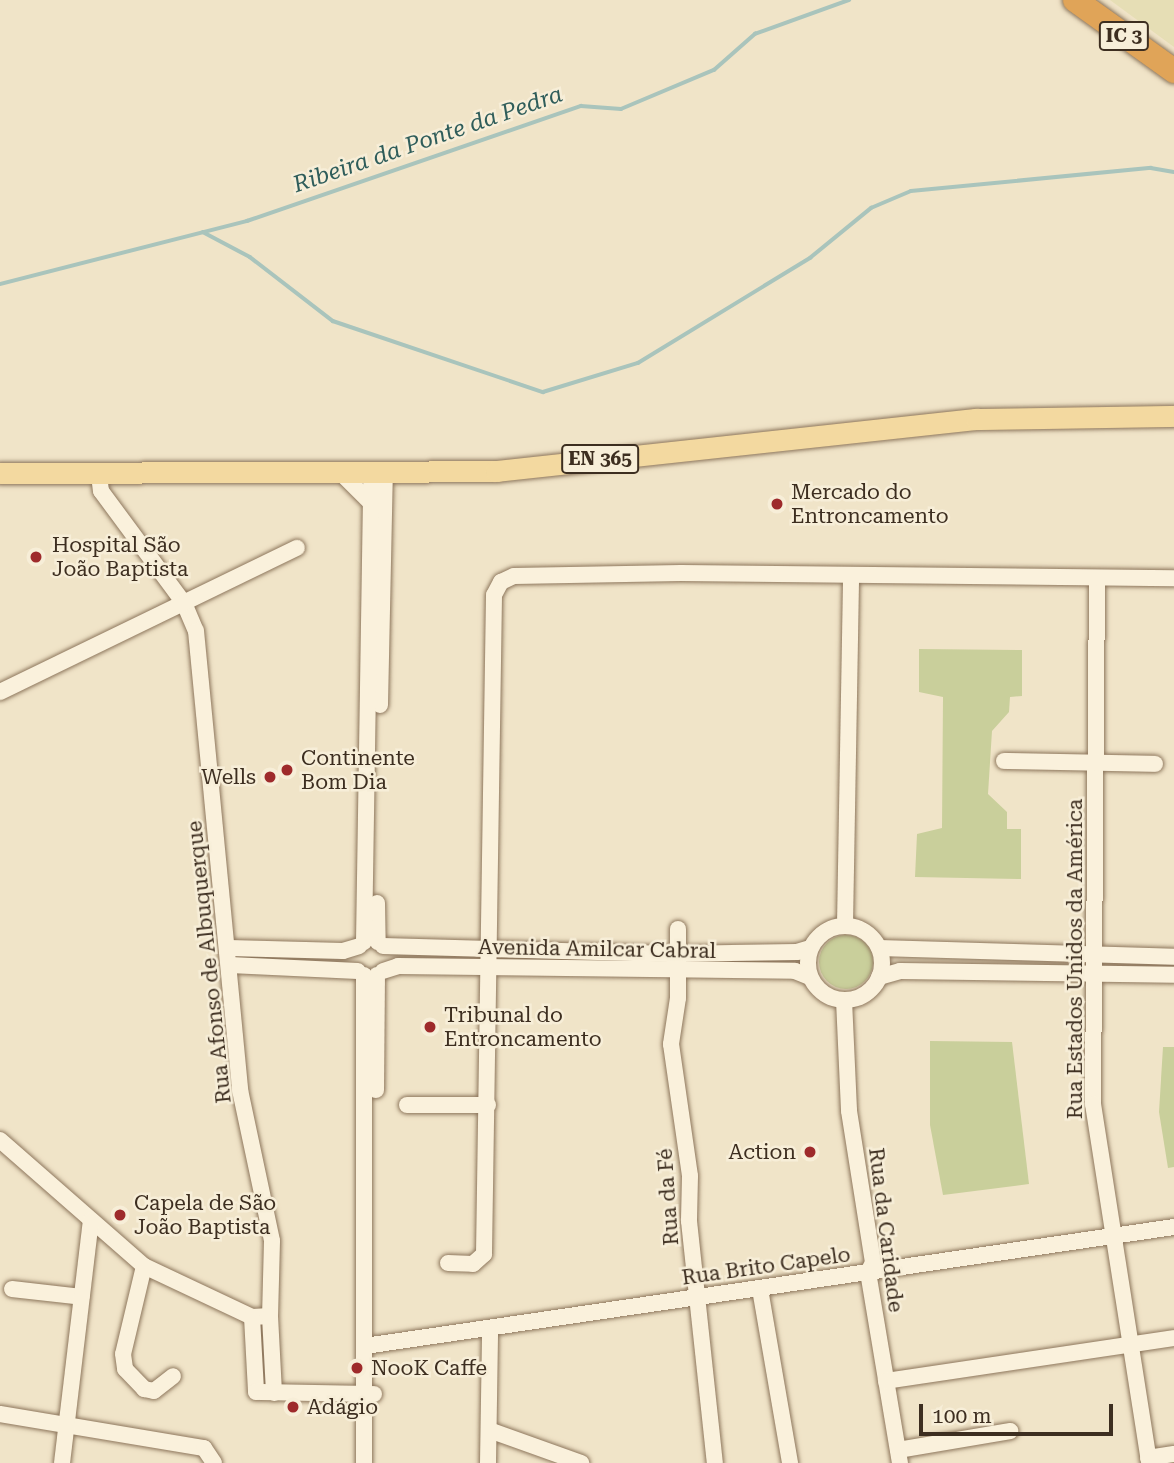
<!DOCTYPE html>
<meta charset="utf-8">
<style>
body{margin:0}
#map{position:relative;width:1174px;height:1463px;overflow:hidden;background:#f0e4c8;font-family:"Roboto Serif",serif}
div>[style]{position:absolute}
.farmland>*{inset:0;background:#e6deb5}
.green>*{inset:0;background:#c9cf9b}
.round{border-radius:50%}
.stream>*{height:3.5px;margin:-1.75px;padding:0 1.75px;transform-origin:1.75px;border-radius:1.75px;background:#a9c4bc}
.roads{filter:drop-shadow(0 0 2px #8d765c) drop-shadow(0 0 2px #8d765c)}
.minor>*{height:16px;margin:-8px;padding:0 8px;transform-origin:8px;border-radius:8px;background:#faf1dc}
.minor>.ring{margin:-8px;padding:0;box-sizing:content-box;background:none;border:16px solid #faf1dc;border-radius:50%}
.major>*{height:21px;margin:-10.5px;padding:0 10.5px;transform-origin:10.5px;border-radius:10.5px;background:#f3d9a0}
.highway>*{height:24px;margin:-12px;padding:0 12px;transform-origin:12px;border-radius:12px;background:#e0a458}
.dots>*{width:19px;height:19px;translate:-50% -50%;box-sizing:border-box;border:4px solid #f7eed8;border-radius:50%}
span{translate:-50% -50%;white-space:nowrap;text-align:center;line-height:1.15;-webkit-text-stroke:5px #f7eed8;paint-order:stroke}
.shield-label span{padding:2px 5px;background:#f7eed8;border:2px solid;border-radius:5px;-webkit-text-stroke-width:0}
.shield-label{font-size:19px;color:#3d2e20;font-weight:700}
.poi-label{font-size:21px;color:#3d2e20}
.left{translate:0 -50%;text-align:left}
.right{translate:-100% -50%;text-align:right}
.street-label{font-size:21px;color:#3d2e20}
.water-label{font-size:23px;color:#2f5d5a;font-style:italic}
.scale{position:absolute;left:919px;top:1404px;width:194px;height:32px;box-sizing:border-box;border:4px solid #3d2e20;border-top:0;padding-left:9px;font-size:21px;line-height:24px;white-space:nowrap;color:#3d2e20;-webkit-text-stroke:5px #f7eed8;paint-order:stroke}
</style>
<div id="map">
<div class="farmland">
<i style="clip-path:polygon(1110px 0,1174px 0,1174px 47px)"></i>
</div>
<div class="green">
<i style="clip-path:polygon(919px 649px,1022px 650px,1022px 696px,1010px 697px,1009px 712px,992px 731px,988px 794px,1007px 812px,1007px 829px,1021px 829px,1021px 879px,915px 877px,917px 834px,942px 828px,943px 697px,919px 692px)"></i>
<i class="round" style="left:819px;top:935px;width:54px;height:54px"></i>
<i style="clip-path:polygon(930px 1041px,1012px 1042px,1029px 1184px,943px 1195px,930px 1125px)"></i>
<i style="clip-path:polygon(1163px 1047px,1174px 1047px,1174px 1167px,1168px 1168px,1159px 1112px)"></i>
</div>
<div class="stream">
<i style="left:203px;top:232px;width:53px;rotate:28deg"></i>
<i style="left:250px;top:257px;width:105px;rotate:37.6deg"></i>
<i style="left:333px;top:321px;width:222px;rotate:18.7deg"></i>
<i style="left:543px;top:392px;width:99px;rotate:-17deg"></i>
<i style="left:638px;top:363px;width:202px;rotate:-31.4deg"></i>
<i style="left:810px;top:258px;width:79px;rotate:-39.3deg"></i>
<i style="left:871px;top:208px;width:43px;rotate:-23deg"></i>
<i style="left:911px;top:191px;width:241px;rotate:-5.5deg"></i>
<i style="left:1151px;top:168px;width:23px;rotate:10deg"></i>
<i style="left:0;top:284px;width:255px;rotate:-14.3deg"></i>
<i style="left:247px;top:221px;width:353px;rotate:-19deg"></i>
<i style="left:581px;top:106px;width:40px;rotate:4.3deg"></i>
<i style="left:621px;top:109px;width:101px;rotate:-22.8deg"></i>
<i style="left:714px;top:70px;width:55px;rotate:-41.3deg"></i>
<i style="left:755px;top:34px;width:100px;rotate:-19.9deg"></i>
</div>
<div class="roads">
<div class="minor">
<i style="left:99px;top:475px;width:16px;rotate:83deg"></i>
<i style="left:101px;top:491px;width:139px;rotate:53.5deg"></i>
<i style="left:184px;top:603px;width:30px;rotate:67deg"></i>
<i style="left:196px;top:631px;width:461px;rotate:84.5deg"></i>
<i style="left:240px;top:1090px;width:154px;rotate:78deg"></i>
<i style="left:272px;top:1241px;width:75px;rotate:91.5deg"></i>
<i style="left:343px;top:475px;width:38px;rotate:45deg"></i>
<i style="left:1097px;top:578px;width:526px;rotate:90.44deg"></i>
<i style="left:1093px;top:1104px;width:363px;rotate:81.1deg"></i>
<i style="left:0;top:692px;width:330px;rotate:-25.9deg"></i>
<i style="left:380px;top:705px;width:233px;rotate:-88.8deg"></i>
<i style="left:1004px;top:761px;width:151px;rotate:1.1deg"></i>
<i style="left:377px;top:903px;width:39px;rotate:89deg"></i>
<i style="left:845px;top:925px;width:349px;rotate:-89deg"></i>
<i class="ring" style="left:808px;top:926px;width:58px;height:58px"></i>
<i style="left:678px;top:929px;width:69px;rotate:90deg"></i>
<i style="left:678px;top:998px;width:47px;rotate:98.7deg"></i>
<i style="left:671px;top:1044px;width:133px;rotate:81.8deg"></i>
<i style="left:690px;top:1176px;width:45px;rotate:91.3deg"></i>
<i style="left:689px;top:1221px;width:243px;rotate:83.9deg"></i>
<i style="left:364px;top:942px;width:470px;rotate:-89.1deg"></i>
<i style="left:383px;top:946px;width:295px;rotate:1.6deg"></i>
<i style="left:678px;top:954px;width:119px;rotate:-1deg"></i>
<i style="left:797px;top:952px;width:14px;rotate:-17deg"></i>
<i style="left:229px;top:948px;width:114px;rotate:1.5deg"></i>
<i style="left:343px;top:951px;width:17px;rotate:-17deg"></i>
<i style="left:879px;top:948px;width:295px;rotate:1.7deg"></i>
<i style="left:230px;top:965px;width:128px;rotate:2.7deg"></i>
<i style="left:383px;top:971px;width:16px;rotate:-18deg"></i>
<i style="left:398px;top:966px;width:397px;rotate:0.7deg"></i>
<i style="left:795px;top:971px;width:16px;rotate:22deg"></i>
<i style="left:879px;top:977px;width:22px;rotate:-16deg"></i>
<i style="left:900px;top:971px;width:274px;rotate:0.8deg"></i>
<i style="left:844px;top:1000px;width:111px;rotate:87.4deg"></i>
<i style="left:849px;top:1111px;width:154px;rotate:81deg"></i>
<i style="left:873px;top:1263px;width:10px;rotate:119deg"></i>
<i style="left:868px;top:1272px;width:194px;rotate:80.5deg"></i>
<i style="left:376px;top:1090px;width:115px;rotate:-89.5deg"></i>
<i style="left:407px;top:1105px;width:81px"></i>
<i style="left:0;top:1140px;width:191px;rotate:41.2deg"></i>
<i style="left:144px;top:1266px;width:119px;rotate:25.3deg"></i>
<i style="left:252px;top:1317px;width:18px;rotate:-3deg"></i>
<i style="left:270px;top:1316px;width:77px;rotate:87deg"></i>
<i style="left:448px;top:1263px;width:25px;rotate:2deg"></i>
<i style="left:473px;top:1264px;width:15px;rotate:-42deg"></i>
<i style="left:484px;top:1254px;width:659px;rotate:-89.13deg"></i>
<i style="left:494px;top:595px;width:15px;rotate:-62deg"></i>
<i style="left:501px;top:582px;width:14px;rotate:-25deg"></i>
<i style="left:514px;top:576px;width:167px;rotate:-1deg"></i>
<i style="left:681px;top:573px;width:493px;rotate:0.6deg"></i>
<i style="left:144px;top:1266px;width:90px;rotate:103.4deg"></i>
<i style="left:123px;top:1354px;width:15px;rotate:82deg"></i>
<i style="left:125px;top:1369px;width:28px;rotate:46deg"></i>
<i style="left:144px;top:1389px;width:10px;rotate:11deg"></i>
<i style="left:154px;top:1391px;width:24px;rotate:-38deg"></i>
<i style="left:12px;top:1289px;width:70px;rotate:6.5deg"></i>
<i style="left:760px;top:1289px;width:177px;rotate:80.2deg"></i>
<i style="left:252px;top:1317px;width:75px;rotate:86.9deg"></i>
<i style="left:256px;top:1392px;width:118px;rotate:1deg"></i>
<i style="left:365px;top:1346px;width:818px;rotate:-8.37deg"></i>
<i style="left:886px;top:1381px;width:291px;rotate:-8.5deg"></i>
<i style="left:0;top:1414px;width:207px;rotate:9.5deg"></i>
<i style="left:204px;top:1448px;width:18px;rotate:56deg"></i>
<i style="left:489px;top:1430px;width:98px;rotate:19.7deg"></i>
<i style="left:898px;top:1450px;width:114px;rotate:-9.6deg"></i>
<i style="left:1148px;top:1458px;width:26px;rotate:-9deg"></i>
<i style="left:62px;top:1463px;width:244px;rotate:-83.2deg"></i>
<i style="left:364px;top:1463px;width:488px;rotate:-90deg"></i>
<i style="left:488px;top:1463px;width:134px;rotate:-89.1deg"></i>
</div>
<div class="major">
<i style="left:0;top:473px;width:496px;rotate:-0.2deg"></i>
<i style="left:496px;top:471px;width:483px;rotate:-6.2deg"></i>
<i style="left:976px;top:419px;width:198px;rotate:-0.9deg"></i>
</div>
<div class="highway">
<i style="left:1075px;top:0;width:122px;rotate:35.6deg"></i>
</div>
</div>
<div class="dots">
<i style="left:777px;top:504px;background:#9e2a2b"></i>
<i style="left:36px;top:557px;background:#9e2a2b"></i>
<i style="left:287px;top:770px;background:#9e2a2b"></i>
<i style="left:270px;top:777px;background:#9e2a2b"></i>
<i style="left:430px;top:1027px;background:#9e2a2b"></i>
<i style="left:810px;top:1152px;background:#9e2a2b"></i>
<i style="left:120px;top:1215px;background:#9e2a2b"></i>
<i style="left:357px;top:1368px;background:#9e2a2b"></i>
<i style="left:293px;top:1407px;background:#9e2a2b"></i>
</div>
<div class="shield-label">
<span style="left:1124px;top:36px">IC 3</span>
<span style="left:600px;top:459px">EN 365</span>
</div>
<div class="poi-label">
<span class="left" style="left:791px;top:504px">Mercado do<br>Entroncamento</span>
<span class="left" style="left:52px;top:557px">Hospital São<br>João Baptista</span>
<span class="left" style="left:301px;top:770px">Continente<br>Bom Dia</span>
<span class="right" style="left:256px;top:777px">Wells</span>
<span class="left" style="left:444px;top:1027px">Tribunal do<br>Entroncamento</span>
<span class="right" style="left:796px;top:1152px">Action</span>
<span class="left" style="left:134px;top:1215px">Capela de São<br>João Baptista</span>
<span class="left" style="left:371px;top:1368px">NooK Caffe</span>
<span class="left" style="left:307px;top:1407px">Adágio</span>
</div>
<div class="street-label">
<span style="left:597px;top:949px;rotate:1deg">Avenida Amilcar Cabral</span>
<span style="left:1075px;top:959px;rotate:-90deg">Rua Estados Unidos da América</span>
<span style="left:209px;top:962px;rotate:-96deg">Rua Afonso de Albuquerque</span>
<span style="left:668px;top:1197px;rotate:-94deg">Rua da Fé</span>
<span style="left:886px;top:1230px;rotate:83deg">Rua da Caridade</span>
<span style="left:766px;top:1266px;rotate:-8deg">Rua Brito Capelo</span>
</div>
<div class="water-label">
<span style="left:428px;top:140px;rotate:-19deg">Ribeira da Ponte da Pedra</span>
</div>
<div class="scale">100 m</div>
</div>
